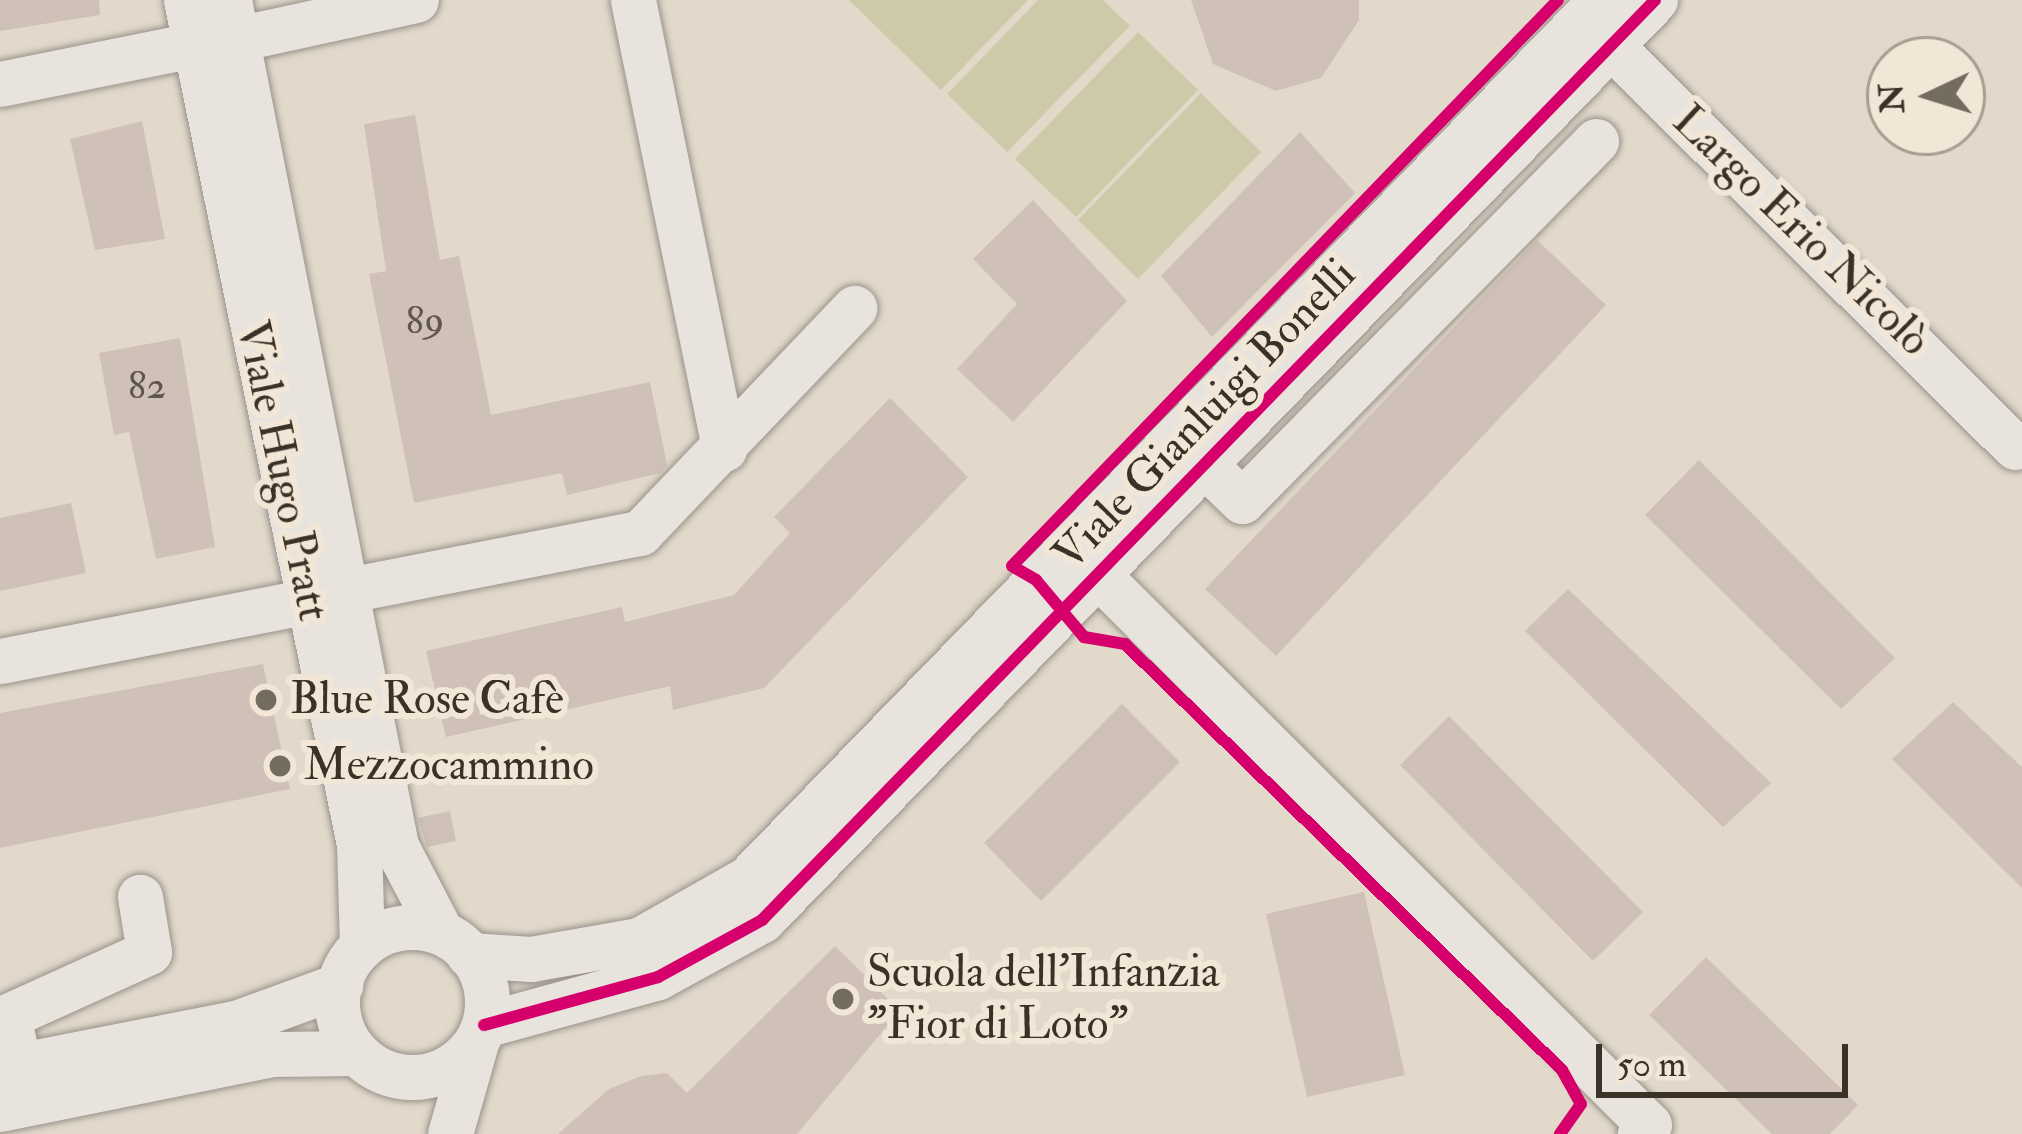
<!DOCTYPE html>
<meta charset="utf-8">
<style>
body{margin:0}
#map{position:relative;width:2022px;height:1134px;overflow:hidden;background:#e2d9cb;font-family:"IM FELL Double Pica",serif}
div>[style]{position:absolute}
.green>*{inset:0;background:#cecaa9}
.building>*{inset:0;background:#d0c1b8}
.roads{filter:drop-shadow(0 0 3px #99938b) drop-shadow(0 0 3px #99938b)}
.minor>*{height:45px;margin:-22.5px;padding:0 22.5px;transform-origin:22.5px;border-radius:22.5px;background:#e8e3dd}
.minor>.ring{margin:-22.5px;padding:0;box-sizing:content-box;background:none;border:45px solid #e8e3dd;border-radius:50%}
.cycleway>*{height:12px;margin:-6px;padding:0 6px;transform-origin:6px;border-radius:6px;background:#d6006c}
.dots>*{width:33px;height:33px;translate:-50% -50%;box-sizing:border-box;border:6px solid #f2e7d7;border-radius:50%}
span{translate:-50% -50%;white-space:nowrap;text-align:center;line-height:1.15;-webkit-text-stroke:12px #f2e7d7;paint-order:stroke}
.number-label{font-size:39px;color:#61564d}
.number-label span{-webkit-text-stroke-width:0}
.street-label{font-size:45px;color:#3a3127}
.poi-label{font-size:45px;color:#3a3127}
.left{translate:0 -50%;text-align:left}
.north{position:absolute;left:1866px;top:36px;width:120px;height:120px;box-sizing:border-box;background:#f2e7d7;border:3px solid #a89e91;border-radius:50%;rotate:266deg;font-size:33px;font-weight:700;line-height:48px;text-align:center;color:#3a3127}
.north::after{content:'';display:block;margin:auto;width:42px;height:54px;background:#756c60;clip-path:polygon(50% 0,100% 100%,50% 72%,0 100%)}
.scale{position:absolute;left:1596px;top:1044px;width:252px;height:54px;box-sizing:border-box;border:6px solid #3a3127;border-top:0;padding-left:15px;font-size:36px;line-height:42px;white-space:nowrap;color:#3a3127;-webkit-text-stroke:9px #f2e7d7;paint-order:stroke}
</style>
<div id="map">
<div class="green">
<i style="clip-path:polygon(849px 0,1028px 0,941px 90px)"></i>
<i style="clip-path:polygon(1038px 0,1103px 0,1130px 26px,1007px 152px,947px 94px)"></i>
<i style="clip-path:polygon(1138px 32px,1198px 90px,1076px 217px,1015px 159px)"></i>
<i style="clip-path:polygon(1201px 93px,1261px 152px,1138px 279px,1078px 220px)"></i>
</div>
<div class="building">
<i style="clip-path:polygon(0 0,99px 0,100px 15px,0 31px)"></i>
<i style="clip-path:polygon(1191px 0,1359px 0,1359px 20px,1321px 78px,1276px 91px,1213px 64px)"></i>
<i style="clip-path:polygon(415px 115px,440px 260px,459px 256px,491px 415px,650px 382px,667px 465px,660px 473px,567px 495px,562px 473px,414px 503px,369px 274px,386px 271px,364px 124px)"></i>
<i style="clip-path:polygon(142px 121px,165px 239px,95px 250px,70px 139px)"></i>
<i style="clip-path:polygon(1300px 132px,1355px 193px,1212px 337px,1161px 276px)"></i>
<i style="clip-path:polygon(1033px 200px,1127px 301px,1013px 422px,957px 369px,1017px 304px,973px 259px)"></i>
<i style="clip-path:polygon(1537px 240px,1606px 305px,1276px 656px,1205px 589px)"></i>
<i style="clip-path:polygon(180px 338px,215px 547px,156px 559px,129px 432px,114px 435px,99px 353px)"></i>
<i style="clip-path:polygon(890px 398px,968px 477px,764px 688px,673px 710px,670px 686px,446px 737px,426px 651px,622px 607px,625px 622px,734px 595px,790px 533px,774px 517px)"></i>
<i style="clip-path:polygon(1699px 460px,1895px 658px,1841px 709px,1645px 515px)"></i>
<i style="clip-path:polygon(71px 503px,86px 573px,0 591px,0 518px)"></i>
<i style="clip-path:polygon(1568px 589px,1771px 783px,1723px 827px,1525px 631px)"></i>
<i style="clip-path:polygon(263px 664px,290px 789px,0 848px,0 713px)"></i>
<i style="clip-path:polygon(1953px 702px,2022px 767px,2022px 888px,1892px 759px)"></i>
<i style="clip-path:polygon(1122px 704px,1180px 762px,1041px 901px,984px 843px)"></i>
<i style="clip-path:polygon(1449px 716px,1643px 912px,1593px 961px,1400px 765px)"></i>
<i style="clip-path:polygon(450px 811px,456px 841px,427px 847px,418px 818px)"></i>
<i style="clip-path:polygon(1364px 892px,1405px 1075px,1307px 1097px,1266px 914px)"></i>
<i style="clip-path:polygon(835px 946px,888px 999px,878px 1010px,888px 1025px,797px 1134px,558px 1134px,609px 1089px,641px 1076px,667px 1073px,687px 1093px)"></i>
<i style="clip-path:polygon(1706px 957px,1858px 1105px,1830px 1134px,1772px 1134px,1649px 1015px)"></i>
</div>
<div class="roads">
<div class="minor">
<i style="left:186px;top:0;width:862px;rotate:78.42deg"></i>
<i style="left:359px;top:844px;width:100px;rotate:88.3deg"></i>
<i style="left:229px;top:0;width:862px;rotate:78.83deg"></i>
<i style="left:396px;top:846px;width:95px;rotate:62.4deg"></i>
<i style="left:633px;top:0;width:458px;rotate:78.5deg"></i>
<i style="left:1592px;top:27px;width:596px;rotate:44.8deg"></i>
<i style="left:237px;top:39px;width:183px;rotate:-12.3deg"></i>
<i style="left:0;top:84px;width:198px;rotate:-11.4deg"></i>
<i style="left:1207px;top:467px;width:49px;rotate:44.2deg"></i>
<i style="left:1242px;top:501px;width:505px;rotate:-45.48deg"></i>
<i style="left:1079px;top:556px;width:805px;rotate:44.95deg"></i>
<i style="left:1649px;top:1125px;width:13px;rotate:135deg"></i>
<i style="left:343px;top:591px;width:303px;rotate:-11.1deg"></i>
<i style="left:640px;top:533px;width:311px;rotate:-46.4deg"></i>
<i style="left:0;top:661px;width:315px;rotate:-11deg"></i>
<i class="ring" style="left:337px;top:927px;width:105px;height:105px"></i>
<i style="left:469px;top:955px;width:62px;rotate:3.7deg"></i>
<i style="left:531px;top:959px;width:110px;rotate:-10deg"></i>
<i style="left:639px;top:940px;width:124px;rotate:-29.5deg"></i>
<i style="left:747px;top:879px;width:1226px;rotate:-45.83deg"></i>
<i style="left:484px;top:1025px;width:180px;rotate:-15.4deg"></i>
<i style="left:658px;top:977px;width:119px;rotate:-28.7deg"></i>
<i style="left:762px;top:920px;width:1282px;rotate:-45.85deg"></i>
<i style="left:19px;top:1065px;width:50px;rotate:-102.7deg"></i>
<i style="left:8px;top:1016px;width:155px;rotate:-24.4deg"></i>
<i style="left:149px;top:952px;width:56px;rotate:-99.3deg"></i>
<i style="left:0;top:1069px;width:244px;rotate:-11.1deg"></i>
<i style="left:239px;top:1022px;width:108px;rotate:-20.1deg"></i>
<i style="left:0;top:1109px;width:278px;rotate:-11.4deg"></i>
<i style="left:273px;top:1054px;width:83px;rotate:-0.7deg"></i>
<i style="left:450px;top:1134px;width:91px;rotate:-74.1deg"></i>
</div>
</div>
<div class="cycleway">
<i style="left:1558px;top:0;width:786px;rotate:133.97deg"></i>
<i style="left:1012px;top:566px;width:28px;rotate:30deg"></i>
<i style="left:1036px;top:580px;width:75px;rotate:49.9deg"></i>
<i style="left:1084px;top:637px;width:42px;rotate:9.7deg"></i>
<i style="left:1125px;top:644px;width:610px;rotate:44.27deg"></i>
<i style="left:1562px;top:1070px;width:39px;rotate:61deg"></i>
<i style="left:1581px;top:1104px;width:37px;rotate:125deg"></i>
<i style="left:484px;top:1025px;width:180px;rotate:-15.4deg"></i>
<i style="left:658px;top:977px;width:119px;rotate:-28.7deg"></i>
<i style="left:762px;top:920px;width:1282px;rotate:-45.85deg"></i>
</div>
<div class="dots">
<i style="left:266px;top:700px;background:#756c60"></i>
<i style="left:280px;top:766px;background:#756c60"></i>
<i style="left:843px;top:999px;background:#756c60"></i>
</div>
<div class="number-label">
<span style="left:425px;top:321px">89</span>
<span style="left:147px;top:386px">82</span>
</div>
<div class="street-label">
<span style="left:1801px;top:231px;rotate:44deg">Largo Erio Nicolò</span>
<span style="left:1205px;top:415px;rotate:-46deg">Viale Gianluigi Bonelli</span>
<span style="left:282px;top:471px;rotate:78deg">Viale Hugo Pratt</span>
</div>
<div class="poi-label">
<span class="left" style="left:290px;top:700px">Blue Rose Cafè</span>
<span class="left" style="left:304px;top:766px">Mezzocammino</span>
<span class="left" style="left:867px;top:999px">Scuola dell'Infanzia<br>"Fior di Loto"</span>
</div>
<div class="north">N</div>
<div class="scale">50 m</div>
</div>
